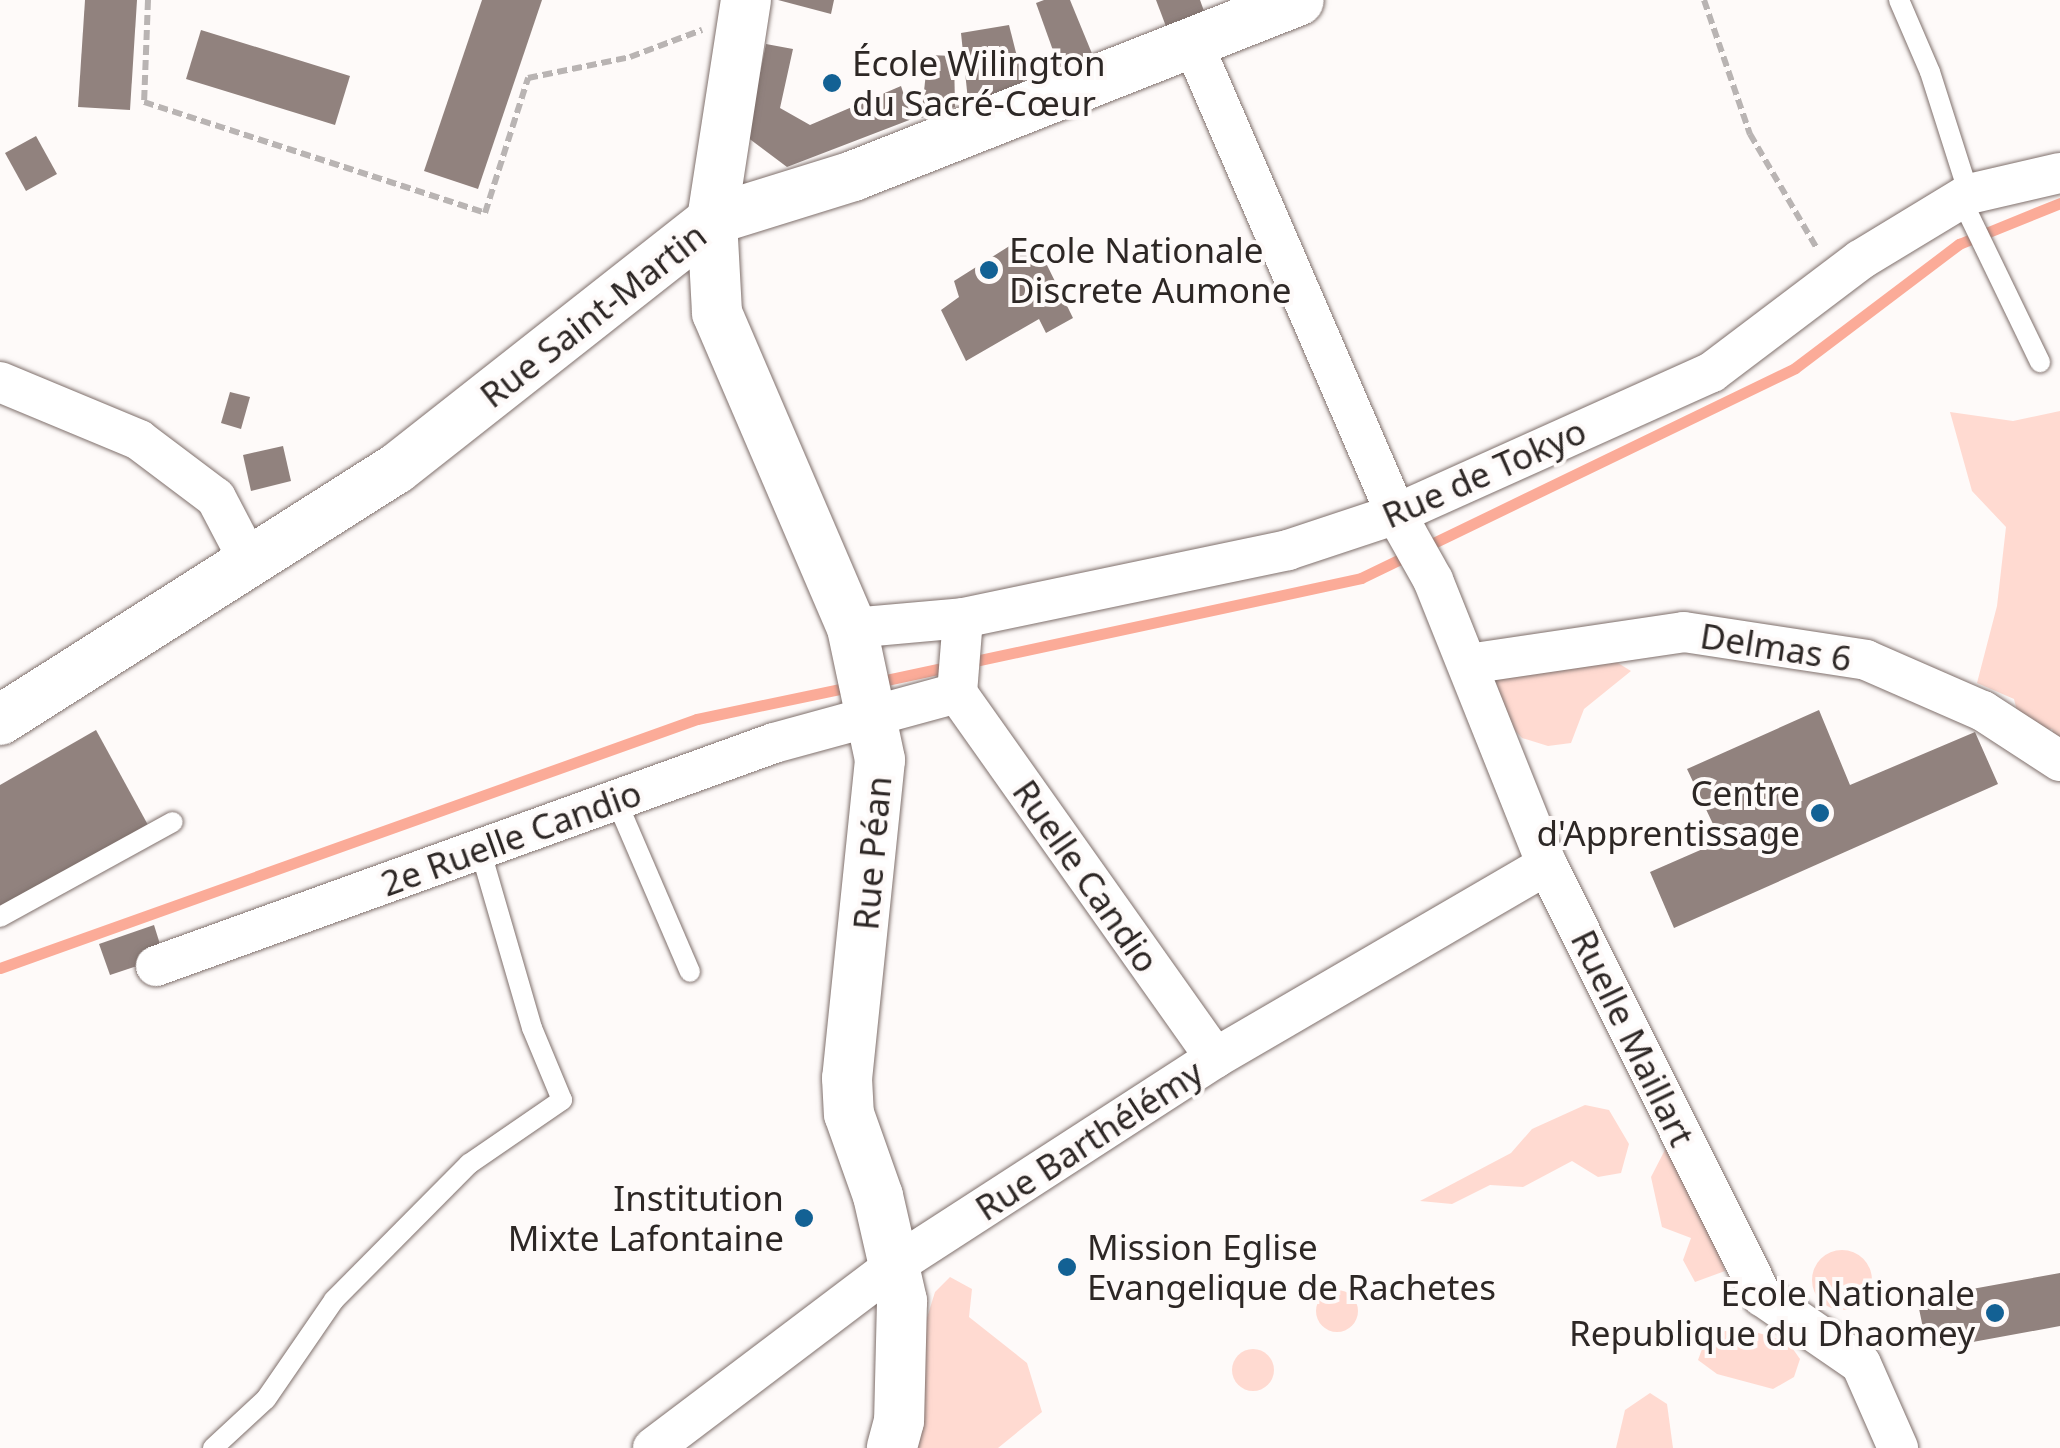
<!DOCTYPE html>
<meta charset="utf-8">
<style>
body{margin:0}
#map{position:relative;width:2060px;height:1448px;overflow:hidden;background:#fefaf9;font-family:"Noto Sans",sans-serif}
div>[style]{position:absolute}
.green>*{inset:0;background:#ffdad1}
.round{border-radius:50%}
.stream>*{height:11px;margin:-5.5px;padding:0 5.5px;transform-origin:5.5px;border-radius:5.5px;background:#fbab98}
.building>*{inset:0;background:#91827e}
.path>*{height:6px;margin-top:-3px;transform-origin:0;background:repeating-linear-gradient(90deg,#b9b4b3 0 10px,transparent 0 15px)}
.roads{filter:drop-shadow(0 0 2px #7f706c) drop-shadow(0 0 2px #7f706c)}
.service>*{height:20px;margin:-10px;padding:0 10px;transform-origin:10px;border-radius:10px;background:#fff}
.minor>*{height:40px;margin:-20px;padding:0 20px;transform-origin:20px;border-radius:20px;background:#fff}
.tertiary>*{height:50px;margin:-25px;padding:0 25px;transform-origin:25px;border-radius:25px;background:#fff}
.dots>*{width:28px;height:28px;translate:-50% -50%;box-sizing:border-box;border:5px solid #fefaf9;border-radius:50%}
span{translate:-50% -50%;white-space:nowrap;text-align:center;line-height:1.15;-webkit-text-stroke:8px #fefaf9;paint-order:stroke}
.poi-label{font-size:35px;color:#2d2725}
.left{translate:0 -50%;text-align:left}
.right{translate:-100% -50%;text-align:right}
.street-label{font-size:35px;color:#2d2725}
</style>
<div id="map">
<div class="green">
<i style="clip-path:polygon(2060px 411px,2060px 760px,2052px 729px,2023px 735px,2014px 699px,1977px 683px,1997px 606px,2006px 527px,1972px 491px,1950px 412px,2013px 421px)"></i>
<i style="clip-path:polygon(1605px 655px,1631px 671px,1584px 709px,1571px 743px,1548px 746px,1522px 738px,1507px 722px,1493px 670px)"></i>
<i style="clip-path:polygon(1585px 1105px,1609px 1110px,1629px 1144px,1621px 1173px,1598px 1177px,1572px 1161px,1523px 1187px,1490px 1185px,1452px 1204px,1420px 1201px,1511px 1153px,1532px 1129px)"></i>
<i style="clip-path:polygon(1668px 1144px,1707px 1216px,1725px 1271px,1695px 1282px,1683px 1260px,1691px 1238px,1662px 1227px,1651px 1177px)"></i>
<i class="round" style="left:1812px;top:1250px;width:60px;height:60px"></i>
<i style="clip-path:polygon(950px 1277px,972px 1289px,969px 1317px,1027px 1363px,1042px 1412px,998px 1448px,906px 1448px,926px 1321px,935px 1292px)"></i>
<i class="round" style="left:1316px;top:1290px;width:42px;height:42px"></i>
<i style="clip-path:polygon(1722px 1331px,1752px 1331px,1788px 1342px,1800px 1359px,1794px 1377px,1773px 1389px,1717px 1374px,1698px 1360px,1705px 1341px)"></i>
<i class="round" style="left:1232px;top:1349px;width:42px;height:42px"></i>
<i style="clip-path:polygon(1650px 1393px,1667px 1404px,1673px 1448px,1616px 1448px,1625px 1410px)"></i>
</div>
<div class="stream">
<i style="left:877px;top:682px;width:495px;rotate:-12.1deg"></i>
<i style="left:1361px;top:578px;width:482px;rotate:-25.8deg"></i>
<i style="left:1795px;top:368px;width:206px;rotate:-37.1deg"></i>
<i style="left:1959px;top:244px;width:109px;rotate:-22.1deg"></i>
<i style="left:0;top:968px;width:740px;rotate:-19.66deg"></i>
<i style="left:697px;top:719px;width:160px;rotate:-11.9deg"></i>
</div>
<div class="building">
<i style="clip-path:polygon(85px 0,137px 0,130px 110px,78px 107px)"></i>
<i style="clip-path:polygon(482px 0,542px 0,478px 189px,424px 171px)"></i>
<i style="clip-path:polygon(778px 0,834px 0,831px 14px)"></i>
<i style="clip-path:polygon(1044px 0,1070px 0,1093px 56px,1060px 70px,1036px 3px)"></i>
<i style="clip-path:polygon(1156px 0,1200px 0,1208px 22px,1170px 37px)"></i>
<i style="clip-path:polygon(1009px 25px,1026px 92px,969px 110px,961px 33px)"></i>
<i style="clip-path:polygon(201px 30px,350px 76px,335px 125px,186px 79px)"></i>
<i style="clip-path:polygon(766px 44px,793px 49px,780px 108px,810px 125px,901px 86px,912px 119px,787px 167px,747px 137px)"></i>
<i style="clip-path:polygon(928px 55px,954px 56px,955px 107px,921px 118px)"></i>
<i style="clip-path:polygon(36px 136px,57px 174px,26px 191px,5px 153px)"></i>
<i style="clip-path:polygon(1011px 245px,1044px 259px,1073px 318px,1046px 333px,1039px 319px,966px 361px,941px 310px,959px 297px,954px 281px)"></i>
<i style="clip-path:polygon(230px 392px,250px 397px,241px 429px,221px 423px)"></i>
<i style="clip-path:polygon(283px 446px,291px 481px,251px 491px,243px 455px)"></i>
<i style="clip-path:polygon(1819px 710px,1850px 785px,1975px 732px,1998px 784px,1674px 928px,1650px 872px,1721px 841px,1687px 769px)"></i>
<i style="clip-path:polygon(96px 730px,148px 825px,0 910px,0 785px)"></i>
<i style="clip-path:polygon(154px 925px,164px 957px,110px 975px,99px 944px)"></i>
<i style="clip-path:polygon(2060px 1273px,2060px 1326px,1940px 1348px,1936px 1326px,1923px 1328px,1917px 1299px)"></i>
</div>
<div class="path">
<i style="left:148px;top:0;width:102px;rotate:92.2deg"></i>
<i style="left:144px;top:102px;width:359px;rotate:18deg"></i>
<i style="left:485px;top:213px;width:142px;rotate:-72.3deg"></i>
<i style="left:528px;top:78px;width:104px;rotate:-11.6deg"></i>
<i style="left:630px;top:57px;width:77px;rotate:-20.6deg"></i>
<i style="left:1704px;top:0;width:142px;rotate:71.1deg"></i>
<i style="left:1750px;top:134px;width:131px;rotate:59.7deg"></i>
</div>
<div class="roads">
<div class="service">
<i style="left:1899px;top:0;width:78px;rotate:66.7deg"></i>
<i style="left:1930px;top:72px;width:128px;rotate:72.3deg"></i>
<i style="left:1969px;top:194px;width:17px;rotate:97deg"></i>
<i style="left:1967px;top:211px;width:168px;rotate:64.2deg"></i>
<i style="left:616px;top:800px;width:187px;rotate:66.7deg"></i>
<i style="left:0;top:917px;width:197px;rotate:-28.8deg"></i>
<i style="left:213px;top:1448px;width:72px;rotate:-42.8deg"></i>
<i style="left:266px;top:1399px;width:120px;rotate:-55.5deg"></i>
<i style="left:334px;top:1300px;width:192px;rotate:-45.2deg"></i>
<i style="left:469px;top:1164px;width:113px;rotate:-34.5deg"></i>
<i style="left:562px;top:1100px;width:78px;rotate:-112.6deg"></i>
<i style="left:532px;top:1028px;width:186px;rotate:-106.2deg"></i>
</div>
<div class="minor">
<i style="left:1193px;top:44px;width:512px;rotate:66.64deg"></i>
<i style="left:1396px;top:514px;width:76px;rotate:60.7deg"></i>
<i style="left:1433px;top:580px;width:307px;rotate:68.2deg"></i>
<i style="left:1547px;top:865px;width:482px;rotate:63.5deg"></i>
<i style="left:1762px;top:1296px;width:120px;rotate:34.5deg"></i>
<i style="left:1861px;top:1364px;width:92px;rotate:66.2deg"></i>
<i style="left:0;top:382px;width:151px;rotate:22.6deg"></i>
<i style="left:139px;top:440px;width:96px;rotate:37deg"></i>
<i style="left:216px;top:498px;width:76px;rotate:62.4deg"></i>
<i style="left:852px;top:628px;width:111px;rotate:-5.1deg"></i>
<i style="left:963px;top:618px;width:332px;rotate:-11.8deg"></i>
<i style="left:1288px;top:550px;width:114px;rotate:-18.4deg"></i>
<i style="left:1396px;top:514px;width:346px;rotate:-24.2deg"></i>
<i style="left:1712px;top:372px;width:186px;rotate:-37.1deg"></i>
<i style="left:1860px;top:260px;width:127px;rotate:-31.2deg"></i>
<i style="left:1969px;top:194px;width:93px;rotate:-13deg"></i>
<i style="left:1468px;top:664px;width:218px;rotate:-8.4deg"></i>
<i style="left:1684px;top:632px;width:184px;rotate:8.7deg"></i>
<i style="left:1866px;top:660px;width:128px;rotate:23.6deg"></i>
<i style="left:1983px;top:711px;width:92px;rotate:33deg"></i>
<i style="left:957px;top:693px;width:447px;rotate:54.7deg"></i>
<i style="left:957px;top:693px;width:75px;rotate:-85.4deg"></i>
<i style="left:156px;top:966px;width:657px;rotate:-19.84deg"></i>
<i style="left:774px;top:743px;width:190px;rotate:-15.3deg"></i>
<i style="left:653px;top:1448px;width:303px;rotate:-37.1deg"></i>
<i style="left:895px;top:1265px;width:381px;rotate:-32.9deg"></i>
<i style="left:1215px;top:1058px;width:384px;rotate:-30.2deg"></i>
</div>
<div class="tertiary">
<i style="left:746px;top:0;width:223px;rotate:98.8deg"></i>
<i style="left:712px;top:220px;width:93px;rotate:86.9deg"></i>
<i style="left:717px;top:313px;width:343px;rotate:66.8deg"></i>
<i style="left:852px;top:628px;width:135px;rotate:78deg"></i>
<i style="left:880px;top:760px;width:320px;rotate:95.9deg"></i>
<i style="left:847px;top:1078px;width:36px;rotate:87deg"></i>
<i style="left:849px;top:1114px;width:87px;rotate:70.5deg"></i>
<i style="left:878px;top:1196px;width:108px;rotate:77.1deg"></i>
<i style="left:902px;top:1301px;width:120px;rotate:91.4deg"></i>
<i style="left:899px;top:1421px;width:28px;rotate:105deg"></i>
<i style="left:0;top:720px;width:469px;rotate:-32.4deg"></i>
<i style="left:396px;top:469px;width:402px;rotate:-38.2deg"></i>
<i style="left:712px;top:220px;width:148px;rotate:-17.3deg"></i>
<i style="left:853px;top:176px;width:479px;rotate:-21.5deg"></i>
</div>
</div>
<div class="dots">
<i style="left:832px;top:83px;background:#136194"></i>
<i style="left:989px;top:270px;background:#136194"></i>
<i style="left:1820px;top:813px;background:#136194"></i>
<i style="left:804px;top:1218px;background:#136194"></i>
<i style="left:1067px;top:1267px;background:#136194"></i>
<i style="left:1995px;top:1313px;background:#136194"></i>
</div>
<div class="poi-label">
<span class="left" style="left:852px;top:83px">École Wilington<br>du Sacré-Cœur</span>
<span class="left" style="left:1009px;top:270px">Ecole Nationale<br>Discrete Aumone</span>
<span class="right" style="left:1800px;top:813px">Centre<br>d'Apprentissage</span>
<span class="right" style="left:784px;top:1218px">Institution<br>Mixte Lafontaine</span>
<span class="left" style="left:1087px;top:1267px">Mission Eglise<br>Evangelique de Rachetes</span>
<span class="right" style="left:1975px;top:1313px">Ecole Nationale<br>Republique du Dhaomey</span>
</div>
<div class="street-label">
<span style="left:593px;top:315px;rotate:-38deg">Rue Saint-Martin</span>
<span style="left:1484px;top:473px;rotate:-24deg">Rue de Tokyo</span>
<span style="left:1776px;top:647px;rotate:9deg">Delmas 6</span>
<span style="left:511px;top:838px;rotate:-20deg">2e Ruelle Candio</span>
<span style="left:872px;top:853px;rotate:-85deg">Rue Péan</span>
<span style="left:1086px;top:876px;rotate:55deg">Ruelle Candio</span>
<span style="left:1633px;top:1038px;rotate:64deg">Ruelle Maillart</span>
<span style="left:1089px;top:1140px;rotate:-33deg">Rue Barthélémy</span>
</div>
</div>
